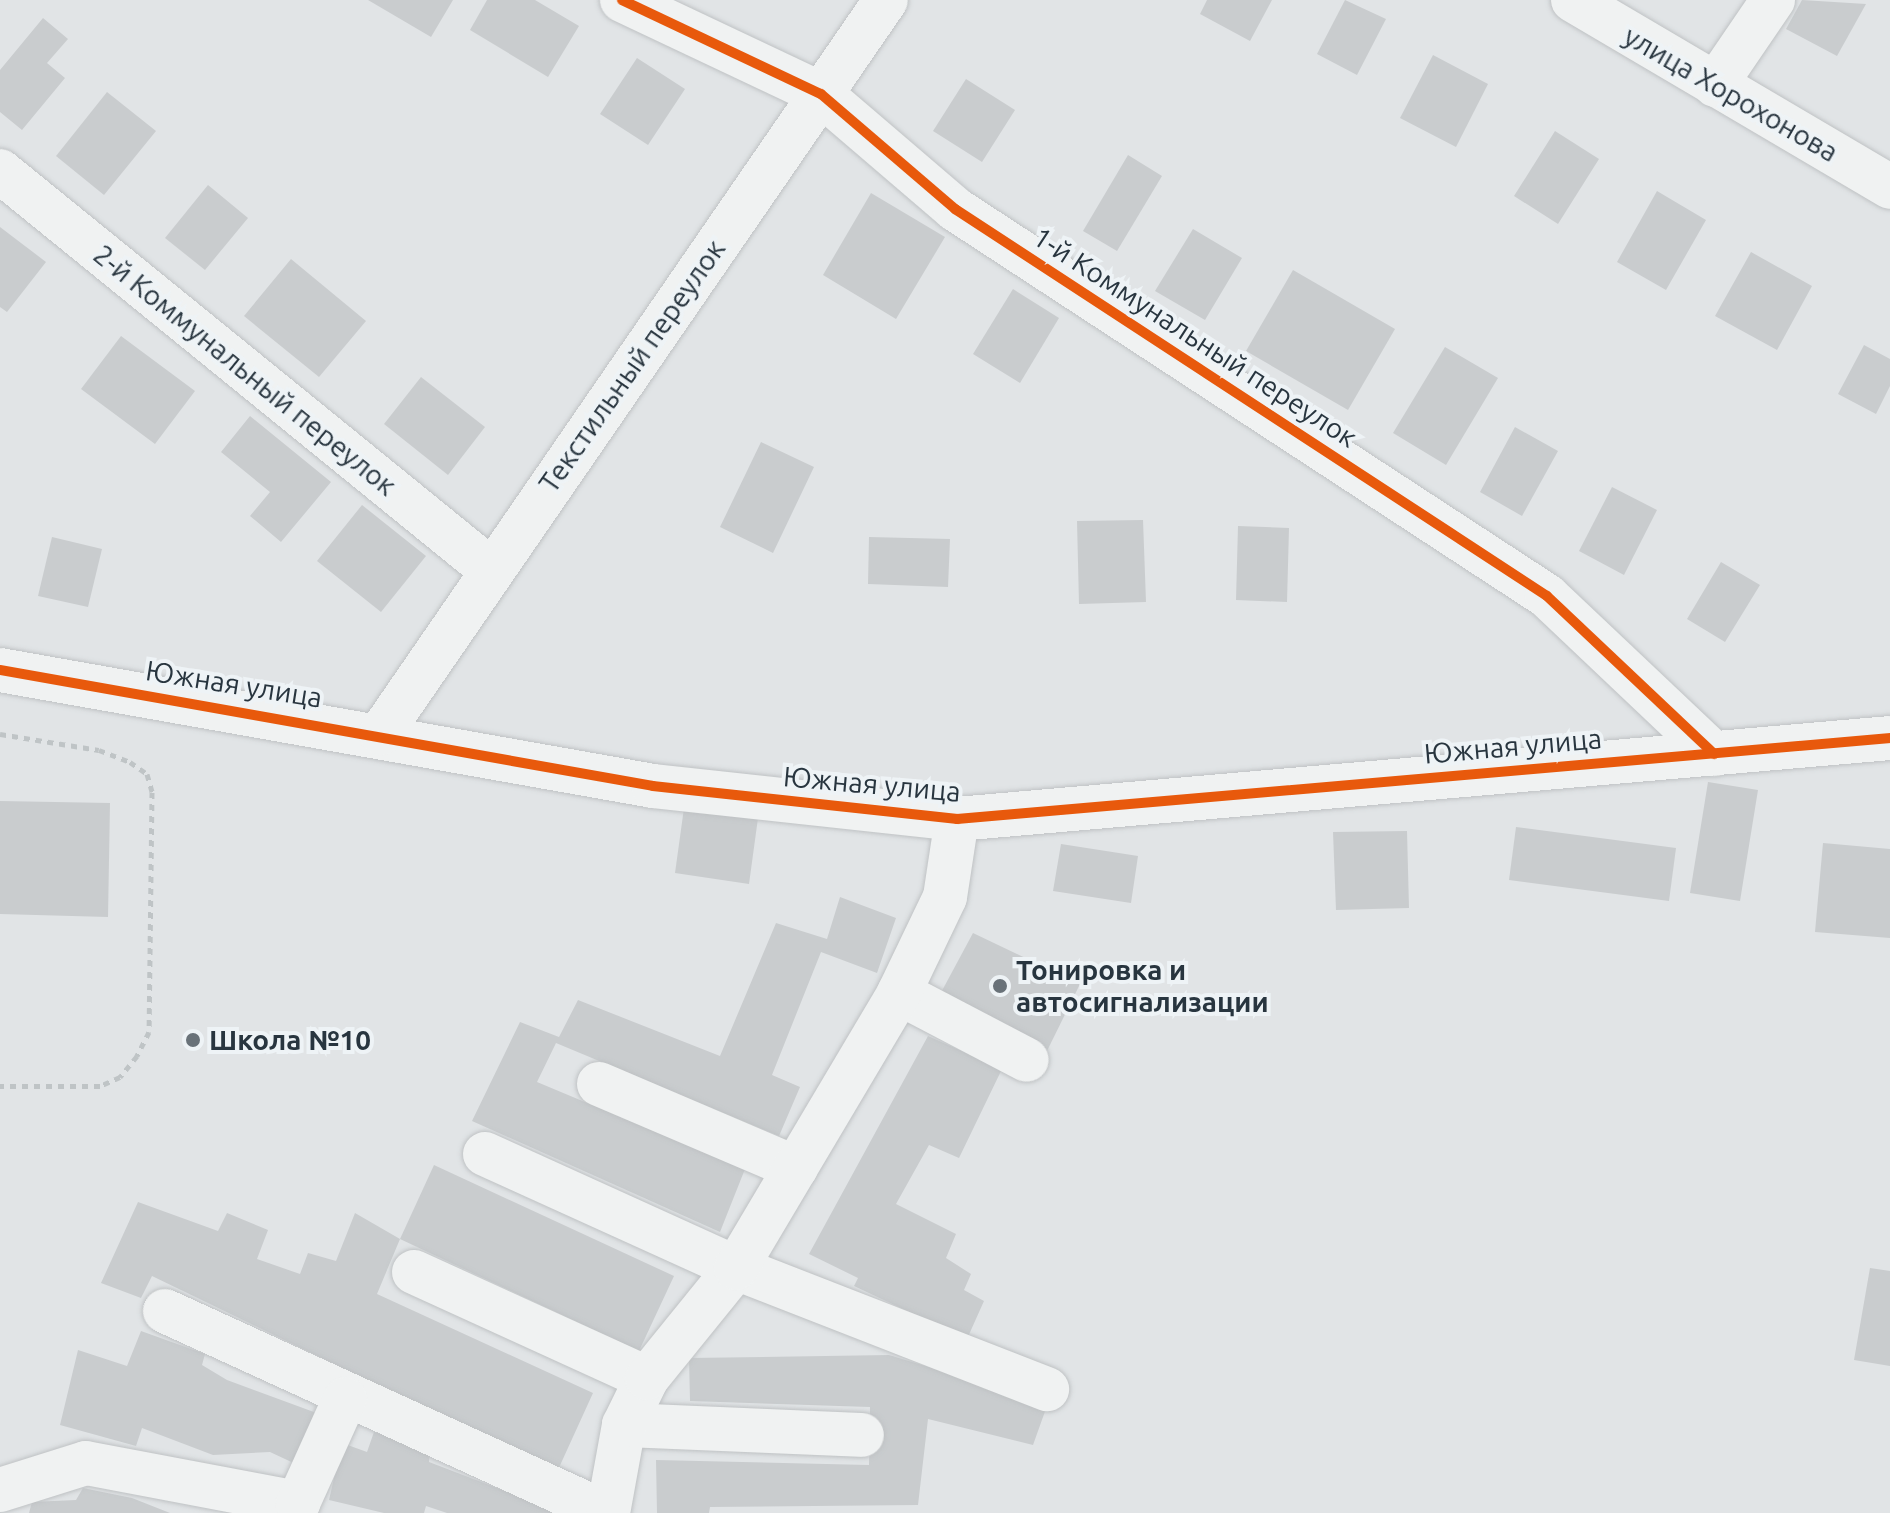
<!DOCTYPE html>
<meta charset="utf-8">
<style>
body{margin:0}
#map{position:relative;width:1890px;height:1513px;overflow:hidden;background:#e1e4e6;font-family:Ubuntu,sans-serif}
div>[style]{position:absolute}
.building>*{inset:0;background:#c9ccce}
.path>*{height:5px;margin-top:-2.5px;transform-origin:0;background:repeating-linear-gradient(90deg,#bfc4c6 0 6px,transparent 0 12px)}
.roads{filter:drop-shadow(0 0 2px #bfc2c4) drop-shadow(0 0 2px #bfc2c4)}
.minor>*{height:44px;margin:-22px;padding:0 22px;transform-origin:22px;border-radius:22px;background:#f0f2f2}
.cycleway>*{height:10px;margin:-5px;padding:0 5px;transform-origin:5px;border-radius:5px;background:#e8590c}
.dots>*{width:22px;height:22px;translate:-50% -50%;box-sizing:border-box;border:4px solid #eef3f6;border-radius:50%}
span{translate:-50% -50%;white-space:nowrap;text-align:center;line-height:1.15;-webkit-text-stroke:8px #eef3f6;paint-order:stroke}
.street-label{font-size:28px;color:#28353f}
.poi-label{font-size:28px;color:#28353f;font-weight:700}
.left{translate:0 -50%;text-align:left}
</style>
<div id="map">
<div class="building">
<i style="clip-path:polygon(368px 0,453px 0,431px 37px)"></i>
<i style="clip-path:polygon(487px 0,535px 0,579px 26px,548px 77px,470px 30px)"></i>
<i style="clip-path:polygon(1207px 0,1272px 0,1250px 41px,1200px 14px)"></i>
<i style="clip-path:polygon(1345px 0,1386px 19px,1357px 75px,1317px 54px)"></i>
<i style="clip-path:polygon(1802px 0,1866px 4px,1837px 56px,1786px 29px)"></i>
<i style="clip-path:polygon(43px 18px,68px 39px,47px 63px,65px 78px,22px 130px,0 112px,0 70px)"></i>
<i style="clip-path:polygon(1433px 55px,1488px 84px,1456px 147px,1400px 118px)"></i>
<i style="clip-path:polygon(637px 58px,685px 89px,648px 145px,600px 114px)"></i>
<i style="clip-path:polygon(966px 79px,1015px 110px,982px 162px,933px 131px)"></i>
<i style="clip-path:polygon(107px 92px,156px 131px,104px 195px,56px 156px)"></i>
<i style="clip-path:polygon(1555px 131px,1599px 159px,1558px 224px,1514px 196px)"></i>
<i style="clip-path:polygon(1128px 155px,1162px 176px,1117px 251px,1083px 231px)"></i>
<i style="clip-path:polygon(208px 185px,248px 218px,205px 270px,165px 238px)"></i>
<i style="clip-path:polygon(1657px 191px,1706px 220px,1666px 290px,1617px 262px)"></i>
<i style="clip-path:polygon(871px 193px,945px 237px,896px 319px,823px 275px)"></i>
<i style="clip-path:polygon(0 227px,46px 262px,7px 312px,0 307px)"></i>
<i style="clip-path:polygon(1193px 229px,1242px 258px,1205px 320px,1155px 291px)"></i>
<i style="clip-path:polygon(1751px 252px,1812px 286px,1777px 350px,1715px 316px)"></i>
<i style="clip-path:polygon(291px 259px,366px 321px,319px 377px,244px 316px)"></i>
<i style="clip-path:polygon(1293px 270px,1395px 329px,1348px 410px,1246px 351px)"></i>
<i style="clip-path:polygon(1013px 289px,1059px 318px,1020px 383px,973px 354px)"></i>
<i style="clip-path:polygon(121px 336px,195px 391px,155px 444px,81px 389px)"></i>
<i style="clip-path:polygon(1864px 345px,1890px 359px,1890px 386px,1876px 414px,1838px 394px)"></i>
<i style="clip-path:polygon(1445px 347px,1498px 378px,1446px 465px,1393px 433px)"></i>
<i style="clip-path:polygon(421px 377px,485px 427px,448px 475px,384px 424px)"></i>
<i style="clip-path:polygon(250px 416px,331px 482px,281px 542px,250px 516px,270px 492px,221px 452px)"></i>
<i style="clip-path:polygon(1515px 427px,1558px 451px,1522px 516px,1480px 492px)"></i>
<i style="clip-path:polygon(761px 442px,814px 467px,773px 553px,720px 527px)"></i>
<i style="clip-path:polygon(1612px 487px,1657px 510px,1624px 575px,1579px 551px)"></i>
<i style="clip-path:polygon(362px 505px,426px 556px,381px 612px,317px 561px)"></i>
<i style="clip-path:polygon(1143px 520px,1146px 602px,1079px 604px,1077px 521px)"></i>
<i style="clip-path:polygon(1238px 526px,1289px 528px,1287px 602px,1236px 600px)"></i>
<i style="clip-path:polygon(52px 537px,102px 549px,88px 607px,38px 596px)"></i>
<i style="clip-path:polygon(869px 537px,950px 539px,948px 587px,868px 584px)"></i>
<i style="clip-path:polygon(1721px 562px,1760px 585px,1725px 642px,1687px 619px)"></i>
<i style="clip-path:polygon(1708px 782px,1758px 790px,1740px 901px,1690px 893px)"></i>
<i style="clip-path:polygon(0 801px,110px 803px,108px 917px,0 914px)"></i>
<i style="clip-path:polygon(684px 808px,758px 818px,749px 884px,675px 873px)"></i>
<i style="clip-path:polygon(1516px 827px,1676px 848px,1669px 901px,1509px 880px)"></i>
<i style="clip-path:polygon(1407px 831px,1409px 908px,1336px 910px,1333px 832px)"></i>
<i style="clip-path:polygon(1823px 843px,1890px 849px,1890px 938px,1815px 932px)"></i>
<i style="clip-path:polygon(1061px 844px,1138px 856px,1131px 903px,1053px 891px)"></i>
<i style="clip-path:polygon(840px 897px,896px 918px,877px 973px,821px 952px,772px 1075px,800px 1087px,779px 1136px,556px 1043px,537px 1082px,745px 1169px,720px 1232px,472px 1121px,520px 1022px,559px 1037px,578px 1000px,720px 1056px,776px 923px,827px 939px)"></i>
<i style="clip-path:polygon(973px 933px,1080px 984px,1045px 1055px,937px 1000px)"></i>
<i style="clip-path:polygon(928px 1036px,1002px 1069px,959px 1158px,929px 1145px,896px 1204px,956px 1234px,946px 1258px,971px 1274px,964px 1290px,984px 1301px,967px 1339px,854px 1286px,858px 1278px,809px 1254px)"></i>
<i style="clip-path:polygon(434px 1165px,674px 1276px,639px 1351px,400px 1239px)"></i>
<i style="clip-path:polygon(138px 1202px,218px 1231px,227px 1213px,268px 1230px,257px 1259px,300px 1274px,308px 1253px,336px 1261px,355px 1213px,400px 1239px,377px 1294px,593px 1393px,557px 1472px,152px 1276px,141px 1298px,101px 1283px)"></i>
<i style="clip-path:polygon(1870px 1268px,1890px 1271px,1890px 1366px,1854px 1360px)"></i>
<i style="clip-path:polygon(141px 1331px,205px 1354px,202px 1365px,227px 1380px,322px 1415px,300px 1466px,270px 1452px,213px 1455px,142px 1428px,136px 1446px,60px 1425px,78px 1350px,127px 1366px)"></i>
<i style="clip-path:polygon(889px 1355px,1048px 1403px,1033px 1445px,928px 1419px,918px 1505px,710px 1507px,709px 1513px,657px 1513px,656px 1460px,869px 1465px,870px 1407px,690px 1401px,689px 1358px)"></i>
<i style="clip-path:polygon(374px 1432px,430px 1448px,429px 1462px,562px 1513px,447px 1513px,426px 1506px,424px 1513px,384px 1513px,329px 1500px,342px 1443px,367px 1452px)"></i>
<i style="clip-path:polygon(83px 1488px,132px 1498px,170px 1513px,29px 1513px,32px 1502px,76px 1500px)"></i>
</div>
<div class="path">
<i style="left:0;top:734px;width:100px;rotate:9.2deg"></i>
<i style="left:99px;top:750px;width:33px;rotate:21deg"></i>
<i style="left:130px;top:762px;width:21px;rotate:35deg"></i>
<i style="left:147px;top:774px;width:19px;rotate:74deg"></i>
<i style="left:152px;top:792px;width:240px;rotate:90.7deg"></i>
<i style="left:149px;top:1032px;width:27px;rotate:117deg"></i>
<i style="left:137px;top:1056px;width:27px;rotate:129deg"></i>
<i style="left:120px;top:1077px;width:22px;rotate:156deg"></i>
<i style="left:100px;top:1086px;width:100px;rotate:180deg"></i>
</div>
<div class="roads">
<div class="minor">
<i style="left:622px;top:0;width:220px;rotate:25.3deg"></i>
<i style="left:821px;top:94px;width:177px;rotate:40.6deg"></i>
<i style="left:955px;top:209px;width:707px;rotate:33.17deg"></i>
<i style="left:1547px;top:596px;width:230px;rotate:43.4deg"></i>
<i style="left:1573px;top:0;width:368px;rotate:30.5deg"></i>
<i style="left:1715px;top:85px;width:103px;rotate:-55.7deg"></i>
<i style="left:0;top:171px;width:631px;rotate:39.09deg"></i>
<i style="left:0;top:670px;width:663px;rotate:10.07deg"></i>
<i style="left:653px;top:786px;width:306px;rotate:6.2deg"></i>
<i style="left:957px;top:819px;width:937px;rotate:-4.96deg"></i>
<i style="left:381px;top:733px;width:890px;rotate:-55.44deg"></i>
<i style="left:899px;top:993px;width:144px;rotate:27.6deg"></i>
<i style="left:599px;top:1084px;width:214px;rotate:23.1deg"></i>
<i style="left:485px;top:1154px;width:276px;rotate:24.4deg"></i>
<i style="left:736px;top:1268px;width:334px;rotate:21.3deg"></i>
<i style="left:414px;top:1272px;width:256px;rotate:24.5deg"></i>
<i style="left:165px;top:1311px;width:485px;rotate:24.6deg"></i>
<i style="left:624px;top:1425px;width:238px;rotate:2.4deg"></i>
<i style="left:0;top:1490px;width:90px;rotate:-17.4deg"></i>
<i style="left:86px;top:1463px;width:216px;rotate:10.7deg"></i>
<i style="left:298px;top:1503px;width:114px;rotate:-65.7deg"></i>
<i style="left:608px;top:1513px;width:89px;rotate:-79.7deg"></i>
<i style="left:624px;top:1425px;width:52px;rotate:-63.9deg"></i>
<i style="left:647px;top:1378px;width:141px;rotate:-51deg"></i>
<i style="left:736px;top:1268px;width:320px;rotate:-59.3deg"></i>
<i style="left:899px;top:993px;width:106px;rotate:-64.4deg"></i>
<i style="left:945px;top:897px;width:79px;rotate:-81.3deg"></i>
</div>
</div>
<div class="cycleway">
<i style="left:622px;top:0;width:220px;rotate:25.3deg"></i>
<i style="left:821px;top:94px;width:177px;rotate:40.6deg"></i>
<i style="left:955px;top:209px;width:707px;rotate:33.17deg"></i>
<i style="left:1547px;top:596px;width:230px;rotate:43.4deg"></i>
<i style="left:0;top:670px;width:663px;rotate:10.07deg"></i>
<i style="left:653px;top:786px;width:306px;rotate:6.2deg"></i>
<i style="left:957px;top:819px;width:937px;rotate:-4.96deg"></i>
</div>
<div class="dots">
<i style="left:1000px;top:986px;background:#697279"></i>
<i style="left:193px;top:1040px;background:#697279"></i>
</div>
<div class="street-label">
<span style="left:1731px;top:94px;rotate:30deg">улица Хорохонова</span>
<span style="left:1195px;top:337px;rotate:33deg">1-й Коммунальный переулок</span>
<span style="left:632px;top:366px;rotate:-55deg">Текстильный переулок</span>
<span style="left:245px;top:370px;rotate:39deg">2-й Коммунальный переулок</span>
<span style="left:234px;top:684px;rotate:9deg">Южная улица</span>
<span style="left:1513px;top:746px;rotate:-5deg">Южная улица</span>
<span style="left:872px;top:784px;rotate:5deg">Южная улица</span>
</div>
<div class="poi-label">
<span class="left" style="left:1016px;top:986px">Тонировка и<br>автосигнализации</span>
<span class="left" style="left:209px;top:1040px">Школа №10</span>
</div>
</div>
